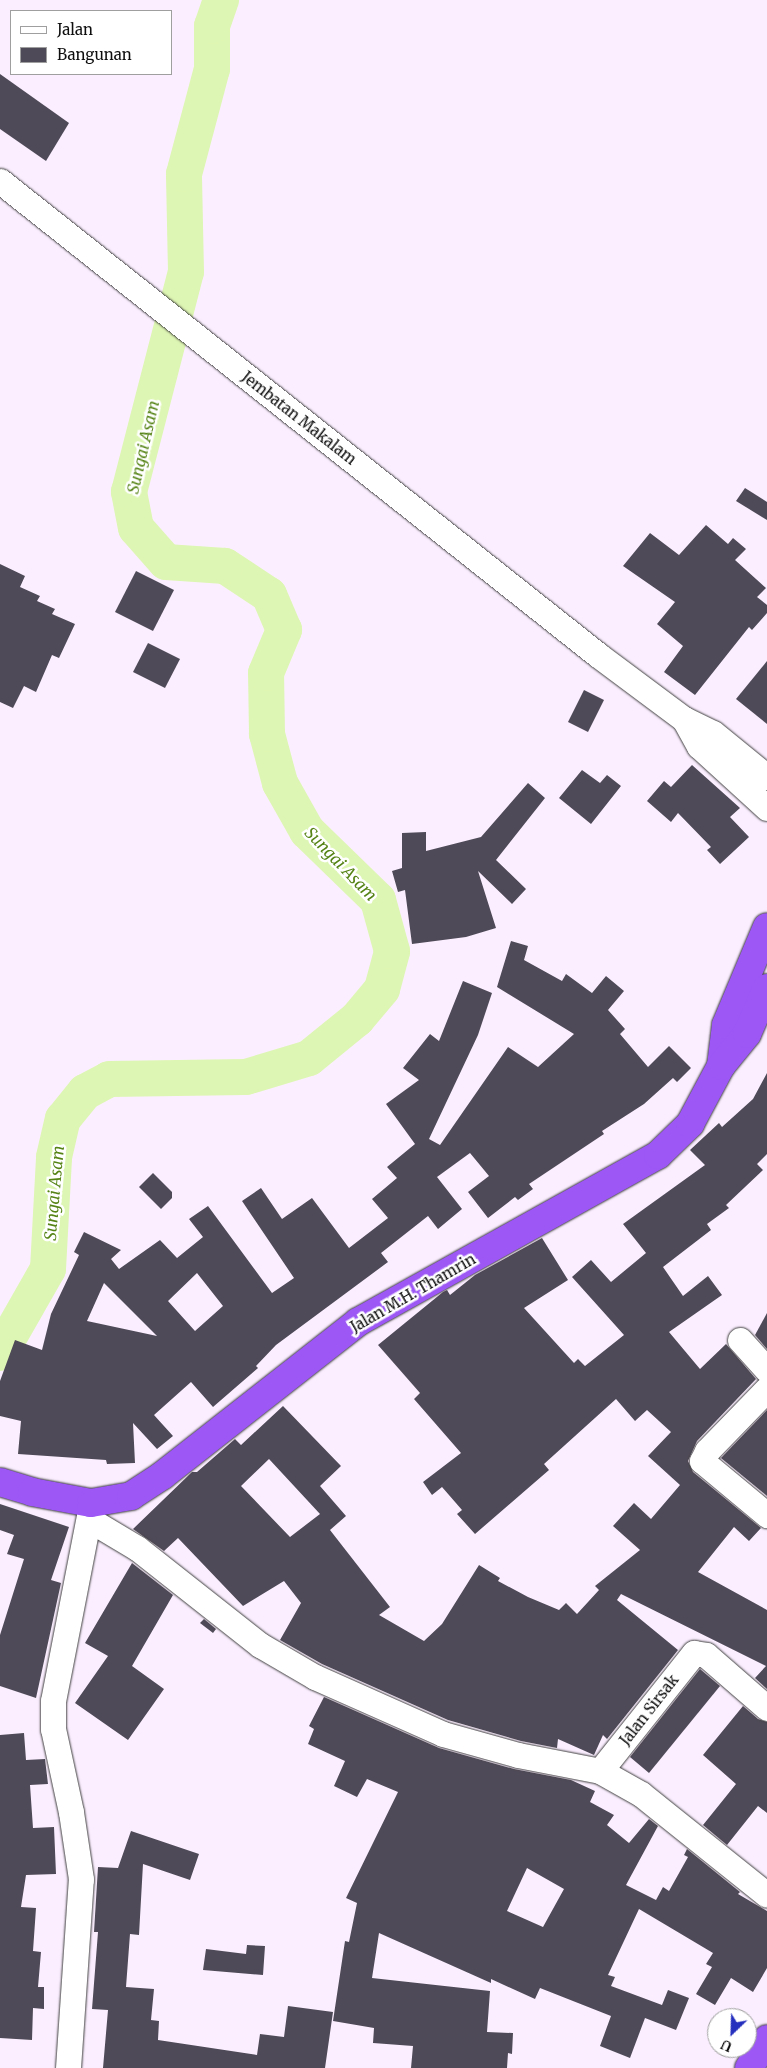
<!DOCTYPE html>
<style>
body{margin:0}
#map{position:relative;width:767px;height:2068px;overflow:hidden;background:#fbefff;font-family:Merriweather,serif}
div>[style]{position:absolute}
.river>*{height:36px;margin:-18px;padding:0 18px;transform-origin:18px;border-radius:18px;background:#def6b3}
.building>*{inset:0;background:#4f4a57}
.roads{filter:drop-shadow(0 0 1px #414141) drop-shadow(0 0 1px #414141)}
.minor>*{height:25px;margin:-12.5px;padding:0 12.5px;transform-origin:12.5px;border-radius:12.5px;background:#fff}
.highway>*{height:28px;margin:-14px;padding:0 14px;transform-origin:14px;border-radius:14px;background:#9c57f5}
span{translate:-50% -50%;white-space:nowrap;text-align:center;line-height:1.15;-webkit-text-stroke:5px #fff;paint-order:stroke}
.street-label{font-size:15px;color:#0e0e0e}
.water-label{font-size:16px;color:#558315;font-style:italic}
.legend{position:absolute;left:10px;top:10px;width:162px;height:65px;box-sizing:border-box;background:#fff;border:1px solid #9f9f9f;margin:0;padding:6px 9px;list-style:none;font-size:15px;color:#0e0e0e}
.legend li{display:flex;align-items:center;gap:10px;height:25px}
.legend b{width:25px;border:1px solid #9f9f9f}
.north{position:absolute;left:707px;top:2008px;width:50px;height:50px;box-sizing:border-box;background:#fff;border:1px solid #9f9f9f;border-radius:50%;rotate:204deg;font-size:14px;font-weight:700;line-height:20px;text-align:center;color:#0e0e0e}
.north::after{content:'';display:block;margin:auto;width:18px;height:22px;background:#252fbe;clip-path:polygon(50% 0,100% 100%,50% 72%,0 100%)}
</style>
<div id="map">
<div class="river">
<i style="left:0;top:1353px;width:97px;rotate:-60.3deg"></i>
<i style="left:48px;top:1269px;width:112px;rotate:-86.9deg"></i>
<i style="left:54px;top:1157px;width:39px;rotate:-77deg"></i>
<i style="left:63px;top:1119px;width:35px;rotate:-51deg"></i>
<i style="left:85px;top:1092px;width:27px;rotate:-28deg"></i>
<i style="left:109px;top:1079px;width:137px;rotate:-0.8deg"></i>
<i style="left:246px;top:1077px;width:66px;rotate:-16.8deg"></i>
<i style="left:309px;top:1058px;width:62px;rotate:-39.1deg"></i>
<i style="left:357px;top:1019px;width:39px;rotate:-50deg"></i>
<i style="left:382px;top:989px;width:39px;rotate:-75deg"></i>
<i style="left:392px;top:951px;width:53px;rotate:-105.4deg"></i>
<i style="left:378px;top:900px;width:99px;rotate:-135.8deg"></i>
<i style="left:307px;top:831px;width:55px;rotate:-119.4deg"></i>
<i style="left:280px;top:783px;width:51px;rotate:-104.9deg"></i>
<i style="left:267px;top:734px;width:61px;rotate:-90.9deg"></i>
<i style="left:266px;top:673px;width:47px;rotate:-67.3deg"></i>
<i style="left:284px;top:630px;width:38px;rotate:-113deg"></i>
<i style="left:269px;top:595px;width:53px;rotate:-146.6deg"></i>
<i style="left:225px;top:566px;width:59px;rotate:-176.1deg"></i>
<i style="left:166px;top:562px;width:45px;rotate:-131.4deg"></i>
<i style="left:136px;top:528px;width:37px;rotate:-101deg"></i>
<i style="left:129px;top:492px;width:227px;rotate:-75.5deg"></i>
<i style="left:186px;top:272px;width:98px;rotate:-91.2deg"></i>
<i style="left:184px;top:174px;width:109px;rotate:-75.1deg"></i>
<i style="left:212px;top:69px;width:43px;rotate:-90deg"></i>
<i style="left:212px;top:26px;width:28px;rotate:-71deg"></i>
</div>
<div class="building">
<i style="clip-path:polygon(0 74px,69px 123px,46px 161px,0 129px)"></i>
<i style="clip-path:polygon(745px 488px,767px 502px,767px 520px,736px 501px)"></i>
<i style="clip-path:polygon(706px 525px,728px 544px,733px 538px,746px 549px,735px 560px,766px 588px,757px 597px,767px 605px,767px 613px,752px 630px,749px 627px,695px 695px,664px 672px,683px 646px,657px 624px,675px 602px,623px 566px,650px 533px,679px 555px)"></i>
<i style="clip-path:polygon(0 564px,25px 576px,20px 587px,40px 596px,37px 601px,55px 609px,52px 614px,75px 624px,59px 658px,52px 655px,36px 692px,24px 686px,13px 708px,0 702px)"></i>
<i style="clip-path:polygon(136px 571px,174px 590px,153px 631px,115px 612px)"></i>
<i style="clip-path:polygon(148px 643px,180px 659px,165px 688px,133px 672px)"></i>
<i style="clip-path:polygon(767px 661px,767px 724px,736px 699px)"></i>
<i style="clip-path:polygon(584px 690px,604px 700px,588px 732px,568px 722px)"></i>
<i style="clip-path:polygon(692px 765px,740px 808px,730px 817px,749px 837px,720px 864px,707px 850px,711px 847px,678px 813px,671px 822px,647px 801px,664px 781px,671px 787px)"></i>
<i style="clip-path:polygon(582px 770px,600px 783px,607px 775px,621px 786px,591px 824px,559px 798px)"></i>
<i style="clip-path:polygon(528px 783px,545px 798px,496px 860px,526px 889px,512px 904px,478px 871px,496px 928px,466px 937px,412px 944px,405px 890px,398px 892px,392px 871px,402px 868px,402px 833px,426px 832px,426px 851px,481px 837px)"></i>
<i style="clip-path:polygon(evenodd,511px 941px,528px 946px,524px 960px,562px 981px,566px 974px,592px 993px,606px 976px,624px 991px,608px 1010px,625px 1029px,620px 1034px,648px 1067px,669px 1046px,691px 1068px,677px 1082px,673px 1078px,644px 1104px,602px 1131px,604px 1134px,529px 1184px,533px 1189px,518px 1200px,515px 1197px,488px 1218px,468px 1192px,489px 1176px,470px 1153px,437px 1177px,462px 1209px,438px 1229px,428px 1216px,381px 1253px,388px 1262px,276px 1345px,256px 1366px,258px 1368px,213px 1407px,191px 1382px,154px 1415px,173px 1436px,157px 1449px,133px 1423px,135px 1463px,107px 1464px,106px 1460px,18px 1454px,21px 1421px,0 1416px,0 1381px,15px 1340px,42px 1350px,51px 1314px,79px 1255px,74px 1252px,84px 1232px,121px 1250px,111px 1259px,119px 1269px,160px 1240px,177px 1258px,203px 1237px,189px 1219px,208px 1206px,272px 1293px,294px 1278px,242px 1201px,261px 1188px,282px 1219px,312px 1198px,349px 1248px,388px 1218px,372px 1199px,397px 1178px,387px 1167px,415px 1144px,386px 1104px,419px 1080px,403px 1068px,430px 1034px,439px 1041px,463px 981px,492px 993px,478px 1035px,429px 1139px,440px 1145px,508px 1047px,538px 1067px,574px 1034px,497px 987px,511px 941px,197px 1273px,223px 1306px,195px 1331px,168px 1301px,197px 1273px,511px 941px,104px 1283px,157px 1336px,87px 1321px,104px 1283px)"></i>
<i style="clip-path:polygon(evenodd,767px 1073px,767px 1154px,757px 1164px,763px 1170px,726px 1205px,729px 1208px,707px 1224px,711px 1230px,663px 1267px,683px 1296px,708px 1276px,722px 1295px,669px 1332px,700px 1369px,726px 1344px,756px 1379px,697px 1441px,688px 1461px,693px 1472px,761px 1528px,749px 1541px,734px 1527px,698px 1572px,767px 1610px,767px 1689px,755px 1678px,766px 1666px,621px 1594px,617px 1600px,678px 1650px,607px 1739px,603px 1735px,594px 1755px,558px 1739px,557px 1748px,521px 1741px,448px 1720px,322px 1664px,280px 1640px,301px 1603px,284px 1581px,243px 1606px,178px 1538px,164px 1551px,133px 1529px,192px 1472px,197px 1472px,235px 1439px,241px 1445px,283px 1406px,341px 1466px,320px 1486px,346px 1516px,330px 1530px,390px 1607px,379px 1615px,424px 1641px,442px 1624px,479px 1565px,500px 1578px,498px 1581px,528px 1597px,559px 1610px,566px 1603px,577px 1614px,599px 1590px,595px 1586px,640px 1550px,613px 1526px,634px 1503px,651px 1519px,680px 1485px,648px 1456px,671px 1432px,647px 1410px,635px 1421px,616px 1399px,544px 1464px,549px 1470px,475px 1534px,457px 1514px,462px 1510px,442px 1487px,432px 1495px,423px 1482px,461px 1453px,414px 1399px,420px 1393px,378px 1345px,443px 1292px,447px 1290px,450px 1295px,475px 1275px,542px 1238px,568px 1280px,524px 1308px,574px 1363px,578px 1359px,585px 1366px,624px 1335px,572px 1277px,591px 1260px,611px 1282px,646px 1253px,623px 1224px,705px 1165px,690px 1150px,719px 1123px,722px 1127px,753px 1099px,767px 1073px,269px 1459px,320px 1514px,290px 1537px,241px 1486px,269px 1459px)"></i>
<i style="clip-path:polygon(153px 1173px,172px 1192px,172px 1198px,161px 1209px,139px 1187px)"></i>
<i style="clip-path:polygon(767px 1313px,767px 1349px,755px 1335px)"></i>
<i style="clip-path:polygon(767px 1410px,767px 1496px,721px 1458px)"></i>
<i style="clip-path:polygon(0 1504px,69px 1527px,51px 1580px,61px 1583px,36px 1698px,0 1686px,0 1635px,24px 1559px,7px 1554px,14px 1535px,0 1530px)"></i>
<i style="clip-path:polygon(132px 1563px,173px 1595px,132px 1666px,164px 1689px,128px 1740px,75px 1703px,108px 1656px,85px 1643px)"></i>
<i style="clip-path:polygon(204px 1619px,216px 1629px,213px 1633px,200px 1623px)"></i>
<i style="clip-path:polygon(700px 1669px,720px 1686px,649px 1773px,630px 1757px)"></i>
<i style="clip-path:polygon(evenodd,324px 1697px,439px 1748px,514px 1769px,571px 1780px,595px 1791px,590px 1802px,614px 1815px,607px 1825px,629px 1843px,649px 1819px,658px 1826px,626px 1885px,656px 1900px,663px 1887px,669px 1891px,688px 1857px,684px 1855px,687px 1849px,740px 1892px,738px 1894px,767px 1911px,767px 1968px,753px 1992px,731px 1978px,715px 2005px,696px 1994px,712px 1967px,706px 1964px,713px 1953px,639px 1909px,608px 1975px,615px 1977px,611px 1986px,662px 2005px,668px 1990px,689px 1998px,676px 2030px,645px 2018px,630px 2058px,600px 2046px,611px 2016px,540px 1988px,535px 1999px,491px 1979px,491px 1983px,379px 1933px,372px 1978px,490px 1991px,487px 2032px,513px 2033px,512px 2054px,508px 2053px,507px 2068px,411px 2068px,413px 2046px,373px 2043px,374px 2028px,333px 2021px,345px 1941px,349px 1942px,357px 1903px,346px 1898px,398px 1792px,367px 1779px,357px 1797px,334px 1786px,345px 1761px,308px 1744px,314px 1729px,309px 1726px,324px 1697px,527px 1868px,564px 1889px,543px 1927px,507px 1911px,527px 1868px)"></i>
<i style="clip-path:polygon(743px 1706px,758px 1719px,767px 1722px,767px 1813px,758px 1806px,727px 1845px,703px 1825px,736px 1784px,703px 1755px)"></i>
<i style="clip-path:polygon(24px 1733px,26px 1760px,45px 1759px,48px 1784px,30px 1785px,33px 1828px,54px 1827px,56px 1874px,26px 1875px,21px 1907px,36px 1908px,33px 1951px,41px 1952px,38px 1987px,44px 1987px,44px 2009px,33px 2008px,32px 2040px,0 2038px,0 1735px)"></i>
<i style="clip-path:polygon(131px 1831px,199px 1854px,190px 1880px,143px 1864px,139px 1935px,130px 1934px,126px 1987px,154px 1989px,151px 2020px,159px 2021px,158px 2040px,257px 2055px,260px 2034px,284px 2037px,288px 2006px,333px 2012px,325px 2068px,103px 2068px,108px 2010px,92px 2009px,98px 1932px,94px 1932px,98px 1867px,118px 1868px)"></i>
<i style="clip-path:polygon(247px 1945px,265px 1946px,263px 1975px,203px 1970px,206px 1949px,246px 1954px)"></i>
</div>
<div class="roads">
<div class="minor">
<i style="left:0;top:181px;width:763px;rotate:38.4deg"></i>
<i style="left:598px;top:655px;width:107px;rotate:36.7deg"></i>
<i style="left:684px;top:719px;width:32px;rotate:26deg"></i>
<i style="left:713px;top:733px;width:70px;rotate:39.2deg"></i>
<i style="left:684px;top:719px;width:31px;rotate:61deg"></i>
<i style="left:699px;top:746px;width:92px;rotate:42.4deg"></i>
<i style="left:740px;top:1340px;width:40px;rotate:48deg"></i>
<i style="left:767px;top:1389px;width:86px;rotate:134.1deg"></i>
<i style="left:707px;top:1451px;width:11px;rotate:117deg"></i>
<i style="left:702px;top:1461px;width:85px;rotate:39.7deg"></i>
<i style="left:90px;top:1520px;width:55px;rotate:30.8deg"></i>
<i style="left:137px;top:1548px;width:157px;rotate:38.3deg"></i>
<i style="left:260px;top:1645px;width:64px;rotate:30.2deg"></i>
<i style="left:315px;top:1677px;width:140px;rotate:24deg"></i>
<i style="left:443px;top:1734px;width:78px;rotate:15.6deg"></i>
<i style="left:518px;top:1755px;width:84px;rotate:11deg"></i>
<i style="left:600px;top:1771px;width:47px;rotate:29.3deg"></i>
<i style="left:641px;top:1794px;width:161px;rotate:38.7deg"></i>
<i style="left:600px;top:1771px;width:151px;rotate:-51.5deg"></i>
<i style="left:694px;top:1653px;width:12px;rotate:9deg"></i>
<i style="left:706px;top:1655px;width:81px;rotate:41deg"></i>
<i style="left:68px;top:2068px;width:189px;rotate:-86.1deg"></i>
<i style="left:81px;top:1879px;width:68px;rotate:-98.5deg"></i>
<i style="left:71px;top:1812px;width:85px;rotate:-102.2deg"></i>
<i style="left:53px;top:1729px;width:28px;rotate:-90deg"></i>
<i style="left:53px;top:1701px;width:200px;rotate:-79deg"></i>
</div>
<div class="highway">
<i style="left:721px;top:1066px;width:41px;rotate:-83deg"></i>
<i style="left:726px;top:1025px;width:106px;rotate:-67.3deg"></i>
<i style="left:0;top:1482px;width:34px;rotate:17deg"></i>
<i style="left:32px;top:1492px;width:60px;rotate:10.6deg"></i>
<i style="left:91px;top:1503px;width:41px;rotate:-9.9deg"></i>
<i style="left:131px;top:1496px;width:38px;rotate:-33deg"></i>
<i style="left:163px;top:1475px;width:248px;rotate:-38.1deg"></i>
<i style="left:358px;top:1322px;width:343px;rotate:-29.1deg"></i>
<i style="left:658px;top:1155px;width:45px;rotate:-44.1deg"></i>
<i style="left:690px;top:1124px;width:66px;rotate:-61.9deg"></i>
<i style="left:721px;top:1066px;width:41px;rotate:-50.9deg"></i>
<i style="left:747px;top:1034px;width:50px;rotate:-66.5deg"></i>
<i style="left:749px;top:2068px;width:34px;rotate:-58deg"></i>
</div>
</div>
<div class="street-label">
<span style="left:299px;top:418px;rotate:38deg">Jembatan Makalam</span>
<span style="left:413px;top:1293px;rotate:-30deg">Jalan M.H. Thamrin</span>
<span style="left:649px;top:1710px;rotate:-52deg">Jalan Sirsak</span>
</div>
<div class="water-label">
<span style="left:143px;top:447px;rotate:-77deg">Sungai Asam</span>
<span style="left:341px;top:864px;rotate:46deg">Sungai Asam</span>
<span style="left:54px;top:1193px;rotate:-85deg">Sungai Asam</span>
</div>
<ul class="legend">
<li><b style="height:6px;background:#fff"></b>Jalan</li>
<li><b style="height:14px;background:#4f4a57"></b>Bangunan</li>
</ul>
<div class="north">U</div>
</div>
